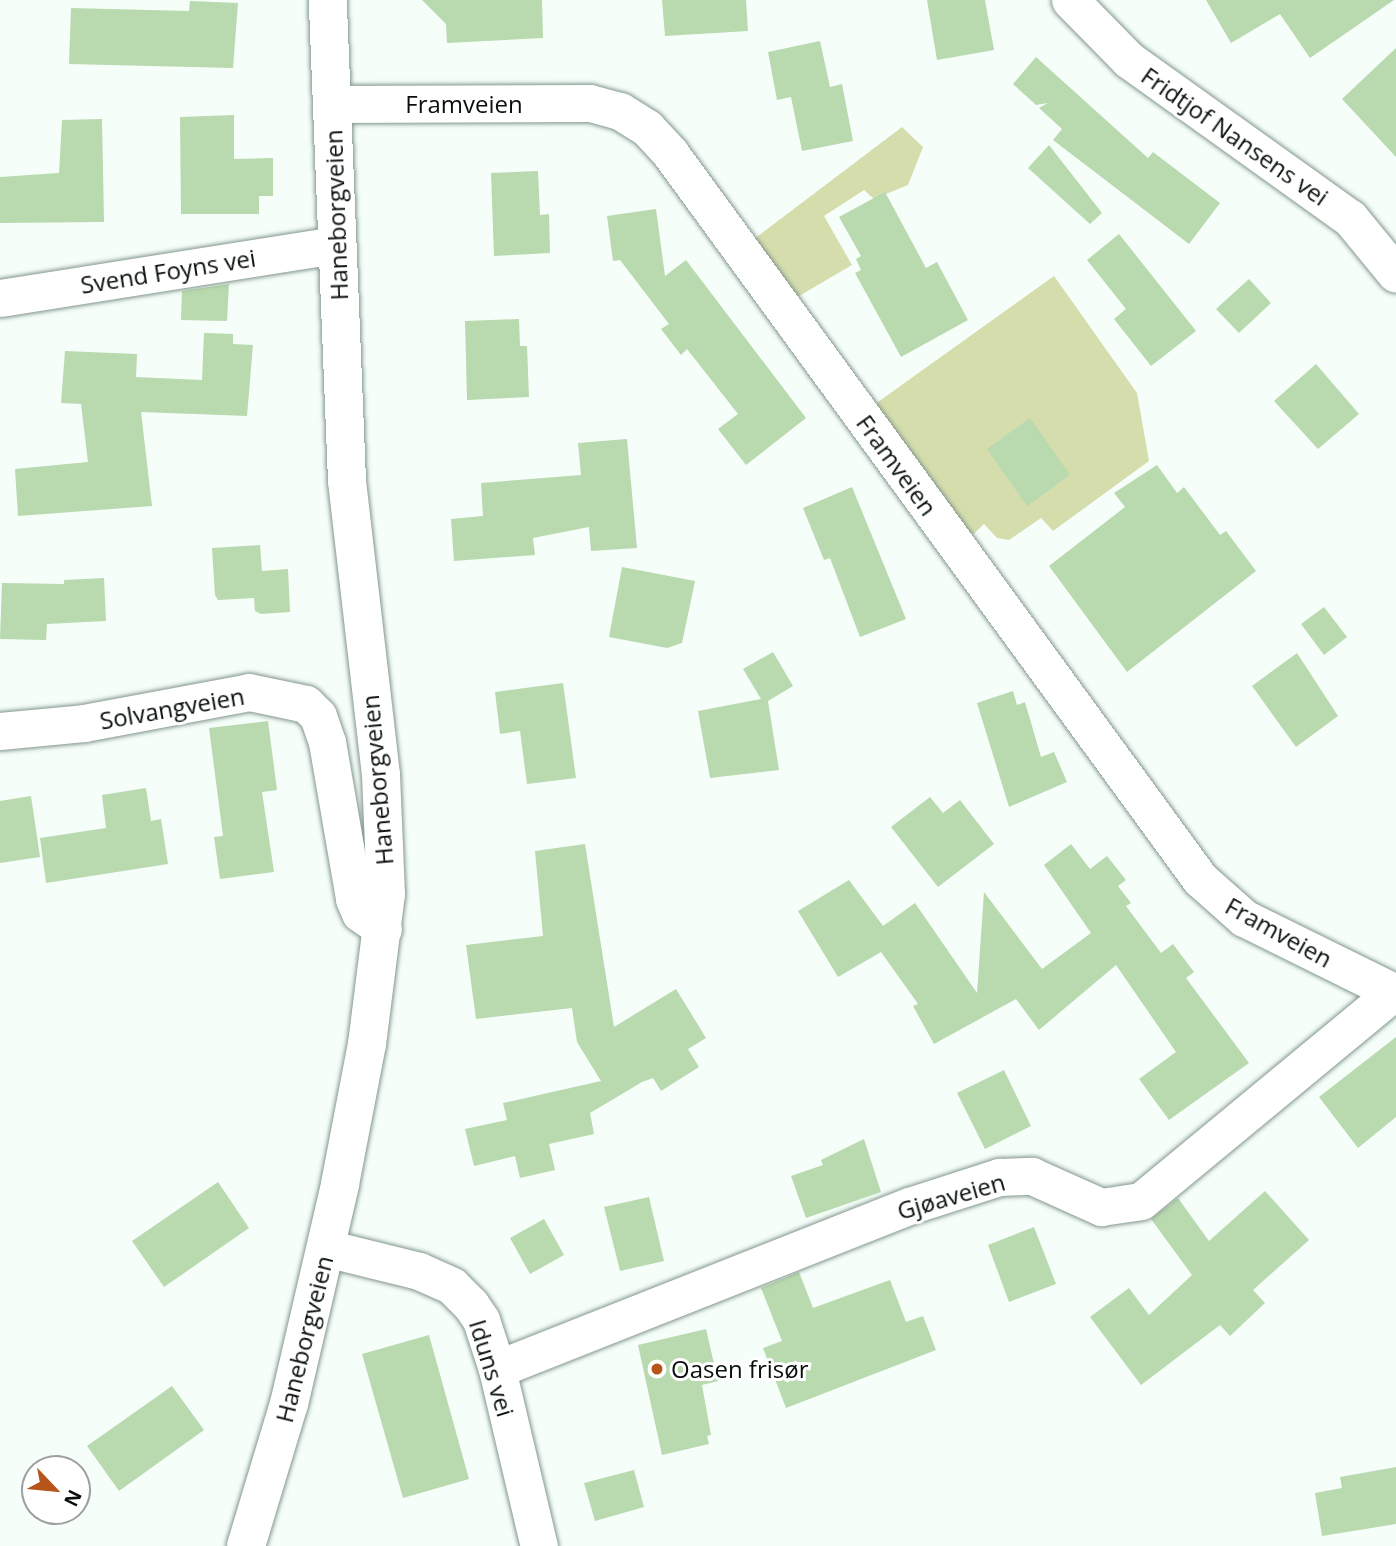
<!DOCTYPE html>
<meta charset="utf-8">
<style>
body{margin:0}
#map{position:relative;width:1396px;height:1546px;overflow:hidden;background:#f5fef9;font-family:"Open Sans",sans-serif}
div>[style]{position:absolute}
.green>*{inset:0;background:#d5ddad}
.building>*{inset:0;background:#b9d9ae}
.roads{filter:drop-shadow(0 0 2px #83978c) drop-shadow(0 0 2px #83978c)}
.minor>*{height:37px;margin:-18.5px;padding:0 18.5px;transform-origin:18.5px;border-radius:18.5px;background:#fff}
.tertiary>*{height:38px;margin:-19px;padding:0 19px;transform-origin:19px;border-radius:19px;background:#fff}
.dots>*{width:19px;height:19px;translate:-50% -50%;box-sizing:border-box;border:4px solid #fff;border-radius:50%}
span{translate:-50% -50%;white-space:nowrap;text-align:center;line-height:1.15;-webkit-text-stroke:6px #fff;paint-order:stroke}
.street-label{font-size:24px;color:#09100c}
.poi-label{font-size:24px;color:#09100c}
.left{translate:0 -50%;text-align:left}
.north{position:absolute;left:21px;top:1455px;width:70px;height:70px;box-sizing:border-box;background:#fff;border:2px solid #9d9f9e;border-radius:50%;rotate:116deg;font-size:19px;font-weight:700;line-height:28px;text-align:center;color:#09100c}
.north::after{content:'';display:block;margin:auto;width:24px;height:32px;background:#b6541a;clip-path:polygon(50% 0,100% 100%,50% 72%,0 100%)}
</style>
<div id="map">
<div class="green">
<i style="clip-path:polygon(902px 127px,923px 147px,908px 185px,874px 199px,864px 190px,824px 216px,852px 265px,794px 299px,754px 239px)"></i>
<i style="clip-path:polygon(1054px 276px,1137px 393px,1149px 461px,1053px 531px,1041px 518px,1009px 540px,997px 538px,984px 524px,967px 540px,871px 407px)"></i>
</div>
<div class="building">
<i style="clip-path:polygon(422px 0,542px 0,543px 38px,447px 43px,446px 24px)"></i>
<i style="clip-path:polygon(662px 0,746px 0,748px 31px,665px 36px)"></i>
<i style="clip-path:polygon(927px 0,985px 0,994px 50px,937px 60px)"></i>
<i style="clip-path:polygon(1206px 0,1394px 0,1310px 58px,1280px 14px,1231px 43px)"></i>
<i style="clip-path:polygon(190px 1px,238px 3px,233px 68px,69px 64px,71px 8px,189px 11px)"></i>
<i style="clip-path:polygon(820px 41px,830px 87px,842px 84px,853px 141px,802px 151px,791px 97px,777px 100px,768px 52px)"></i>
<i style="clip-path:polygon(1396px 48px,1396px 157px,1342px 99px)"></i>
<i style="clip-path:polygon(1036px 57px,1148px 158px,1153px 152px,1220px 203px,1189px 244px,1053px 140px,1062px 129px,1039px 108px,1048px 103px,1036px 105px,1013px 84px)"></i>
<i style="clip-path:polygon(234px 115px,234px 159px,273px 158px,273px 196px,259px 196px,259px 214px,181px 214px,180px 117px)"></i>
<i style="clip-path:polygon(102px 119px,104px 222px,0 223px,0 177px,59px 173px,62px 120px)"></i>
<i style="clip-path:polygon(1049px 145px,1102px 213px,1090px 224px,1028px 168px)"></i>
<i style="clip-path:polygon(538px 171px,540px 215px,549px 214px,550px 253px,494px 256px,491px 173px)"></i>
<i style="clip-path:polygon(885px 192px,926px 268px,937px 262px,968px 320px,901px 357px,855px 273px,861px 270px,856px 259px,861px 256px,839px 217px)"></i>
<i style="clip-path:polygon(656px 209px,665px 276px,686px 260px,806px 418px,746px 465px,718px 429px,738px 414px,687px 349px,681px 355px,661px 329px,669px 324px,620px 260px,613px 261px,607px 216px)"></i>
<i style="clip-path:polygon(1119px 234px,1196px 331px,1151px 366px,1114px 319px,1126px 309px,1087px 260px)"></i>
<i style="clip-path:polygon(1249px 279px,1271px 303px,1239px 333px,1216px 309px)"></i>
<i style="clip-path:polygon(229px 284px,227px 321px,181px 320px,182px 291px)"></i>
<i style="clip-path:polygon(519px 319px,520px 346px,527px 346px,529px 397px,467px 400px,465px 321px)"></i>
<i style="clip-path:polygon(204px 333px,233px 334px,233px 344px,253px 345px,247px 416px,141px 412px,152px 506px,18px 516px,15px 469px,88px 462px,81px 404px,61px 403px,65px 351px,137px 354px,136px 377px,202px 380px)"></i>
<i style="clip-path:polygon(1316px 364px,1359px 414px,1318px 449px,1274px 401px)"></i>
<i style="clip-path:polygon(1030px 418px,1070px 475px,1027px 506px,987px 449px)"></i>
<i style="clip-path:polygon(627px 439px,637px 548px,591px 551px,589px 527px,533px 538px,535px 555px,454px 561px,451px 519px,483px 516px,481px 483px,581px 475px,578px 443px)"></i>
<i style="clip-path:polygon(1157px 465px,1177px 493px,1184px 487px,1220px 535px,1226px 531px,1256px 571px,1127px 672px,1049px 566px,1125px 507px,1114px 493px)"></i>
<i style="clip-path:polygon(852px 487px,906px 619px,860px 637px,830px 558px,824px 560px,803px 508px)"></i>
<i style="clip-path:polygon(260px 545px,262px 571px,288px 569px,290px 612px,261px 614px,255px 611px,254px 598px,218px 600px,215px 595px,212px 548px)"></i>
<i style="clip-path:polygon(622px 567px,695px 581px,682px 643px,667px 648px,609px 637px)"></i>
<i style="clip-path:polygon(104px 578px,106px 621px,47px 624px,46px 640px,0 639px,2px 583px,64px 584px,64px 580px)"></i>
<i style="clip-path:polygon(1324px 607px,1347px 637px,1324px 655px,1301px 624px)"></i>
<i style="clip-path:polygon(773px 652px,793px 686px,768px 701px,779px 770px,710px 778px,698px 711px,761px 699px,743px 669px)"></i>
<i style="clip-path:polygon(1297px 653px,1338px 716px,1296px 747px,1252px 686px)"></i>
<i style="clip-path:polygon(563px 683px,576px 778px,527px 784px,520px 731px,500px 734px,495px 692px)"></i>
<i style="clip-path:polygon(1013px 691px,1017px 705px,1025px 702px,1041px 757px,1054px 752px,1067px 782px,1009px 807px,977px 703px)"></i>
<i style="clip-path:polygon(268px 721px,277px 790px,262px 792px,274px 872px,220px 879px,214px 837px,223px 836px,209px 728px)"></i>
<i style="clip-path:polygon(146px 788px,151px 821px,161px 819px,168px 864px,46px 883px,40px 838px,106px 828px,102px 795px)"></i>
<i style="clip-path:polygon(31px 796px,40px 857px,0 863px,0 801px)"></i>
<i style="clip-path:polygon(930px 797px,943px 813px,960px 800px,994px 844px,938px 887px,891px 827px)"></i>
<i style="clip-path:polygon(585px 844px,614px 1027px,676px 989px,706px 1038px,688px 1049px,699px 1067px,661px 1091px,653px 1078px,642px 1082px,590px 1113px,594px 1134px,549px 1144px,555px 1170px,520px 1178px,515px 1156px,474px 1166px,465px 1129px,507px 1120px,503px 1103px,601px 1081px,577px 1042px,572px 1008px,476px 1019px,466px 945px,543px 936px,535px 851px)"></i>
<i style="clip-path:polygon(1071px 844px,1090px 869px,1107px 856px,1126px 880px,1118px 886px,1131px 903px,1126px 906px,1161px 953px,1173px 944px,1194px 972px,1186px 978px,1249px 1063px,1169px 1120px,1139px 1079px,1176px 1052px,1116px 965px,1039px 1030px,1016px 999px,934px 1044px,913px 1006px,918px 1004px,881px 952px,838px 977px,798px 911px,849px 880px,883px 926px,915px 903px,977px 993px,984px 892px,1042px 969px,1091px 933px,1044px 865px)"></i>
<i style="clip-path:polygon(1396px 1037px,1396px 1117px,1358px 1148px,1319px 1097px)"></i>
<i style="clip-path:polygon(1004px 1070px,1031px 1126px,985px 1149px,957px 1093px)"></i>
<i style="clip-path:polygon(864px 1139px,881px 1192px,806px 1218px,791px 1176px,823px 1165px,821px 1160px)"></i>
<i style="clip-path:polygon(218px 1182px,249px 1228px,164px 1287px,132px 1241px)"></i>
<i style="clip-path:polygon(1265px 1191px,1309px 1240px,1253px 1290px,1265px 1303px,1230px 1336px,1220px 1325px,1141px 1385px,1090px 1317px,1129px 1288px,1149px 1315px,1192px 1275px,1151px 1219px,1178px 1198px,1209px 1241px)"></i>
<i style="clip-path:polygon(649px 1197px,664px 1261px,620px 1271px,604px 1207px)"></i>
<i style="clip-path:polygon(544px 1219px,564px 1255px,530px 1274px,510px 1238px)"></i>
<i style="clip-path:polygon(1034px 1227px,1056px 1284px,1009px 1302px,988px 1245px)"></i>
<i style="clip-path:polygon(799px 1272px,813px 1308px,890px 1280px,906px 1322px,923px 1316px,936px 1350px,786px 1408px,763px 1348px,782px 1341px,761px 1288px)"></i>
<i style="clip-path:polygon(706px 1329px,718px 1381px,702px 1385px,711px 1435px,707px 1436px,709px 1444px,662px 1455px,638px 1345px)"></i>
<i style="clip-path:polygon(429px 1335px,469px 1479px,403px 1498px,362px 1354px)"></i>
<i style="clip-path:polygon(172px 1386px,204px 1430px,119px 1491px,87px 1446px)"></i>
<i style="clip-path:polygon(1396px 1467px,1396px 1524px,1322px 1536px,1315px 1493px,1342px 1488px,1340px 1477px)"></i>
<i style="clip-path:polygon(634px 1470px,644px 1507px,595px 1521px,584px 1483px)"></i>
</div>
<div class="roads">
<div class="minor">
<i style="left:1070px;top:0;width:84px;rotate:45.5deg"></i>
<i style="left:1129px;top:60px;width:272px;rotate:35.6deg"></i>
<i style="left:1350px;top:218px;width:72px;rotate:50.6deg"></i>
<i style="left:332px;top:104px;width:258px;rotate:-0.2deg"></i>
<i style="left:590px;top:103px;width:31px;rotate:15deg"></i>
<i style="left:620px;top:111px;width:32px;rotate:32deg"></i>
<i style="left:647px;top:128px;width:34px;rotate:47deg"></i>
<i style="left:670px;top:153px;width:899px;rotate:53.87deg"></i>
<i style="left:1200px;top:879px;width:59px;rotate:41.6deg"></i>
<i style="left:1244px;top:918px;width:169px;rotate:26.3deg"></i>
<i style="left:0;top:298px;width:340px;rotate:-9deg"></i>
<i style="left:0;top:731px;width:84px;rotate:-5.4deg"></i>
<i style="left:84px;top:723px;width:168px;rotate:-10.6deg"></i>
<i style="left:249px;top:692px;width:58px;rotate:11.9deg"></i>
<i style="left:306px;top:704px;width:17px;rotate:45deg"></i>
<i style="left:318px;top:716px;width:28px;rotate:71deg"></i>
<i style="left:327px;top:742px;width:159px;rotate:80.2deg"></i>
<i style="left:354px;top:899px;width:15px;rotate:67deg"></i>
<i style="left:360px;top:913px;width:28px;rotate:35deg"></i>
<i style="left:326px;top:1248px;width:96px;rotate:13.9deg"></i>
<i style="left:419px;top:1271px;width:36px;rotate:24deg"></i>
<i style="left:452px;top:1286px;width:27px;rotate:45deg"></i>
<i style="left:471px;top:1305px;width:18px;rotate:56deg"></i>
<i style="left:481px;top:1320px;width:52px;rotate:71.9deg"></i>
<i style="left:497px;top:1369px;width:182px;rotate:76.7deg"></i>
<i style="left:497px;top:1369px;width:443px;rotate:-21.6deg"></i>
<i style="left:909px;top:1206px;width:95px;rotate:-17.9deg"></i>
<i style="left:999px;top:1177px;width:33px;rotate:-2deg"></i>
<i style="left:1032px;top:1176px;width:76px;rotate:24.2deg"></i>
<i style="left:1101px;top:1207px;width:40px;rotate:-8.5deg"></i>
<i style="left:1141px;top:1201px;width:328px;rotate:-39.6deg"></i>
</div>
<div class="tertiary">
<i style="left:246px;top:1546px;width:148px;rotate:-73.2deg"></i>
<i style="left:289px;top:1404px;width:226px;rotate:-76.9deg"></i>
<i style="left:340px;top:1184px;width:143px;rotate:-79.1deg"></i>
<i style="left:367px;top:1044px;width:151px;rotate:-82.8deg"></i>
<i style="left:386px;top:894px;width:119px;rotate:-92.4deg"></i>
<i style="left:381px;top:775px;width:297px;rotate:-96.6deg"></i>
<i style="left:347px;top:480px;width:480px;rotate:-92.3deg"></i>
</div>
</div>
<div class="dots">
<i style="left:657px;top:1369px;background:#b6541a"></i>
</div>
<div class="street-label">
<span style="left:464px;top:104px">Framveien</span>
<span style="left:1235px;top:136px;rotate:35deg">Fridtjof Nansens vei</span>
<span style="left:336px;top:215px;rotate:-92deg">Haneborgveien</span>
<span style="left:168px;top:271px;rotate:-9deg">Svend Foyns vei</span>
<span style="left:897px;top:465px;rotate:54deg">Framveien</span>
<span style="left:172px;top:708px;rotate:-10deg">Solvangveien</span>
<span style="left:377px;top:780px;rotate:-95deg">Haneborgveien</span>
<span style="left:1279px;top:932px;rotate:29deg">Framveien</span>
<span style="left:951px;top:1196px;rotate:-16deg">Gjøaveien</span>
<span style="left:304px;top:1339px;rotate:-76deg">Haneborgveien</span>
<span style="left:492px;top:1368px;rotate:73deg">Iduns vei</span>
</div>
<div class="poi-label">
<span class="left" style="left:671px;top:1369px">Oasen frisør</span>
</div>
<div class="north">N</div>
</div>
